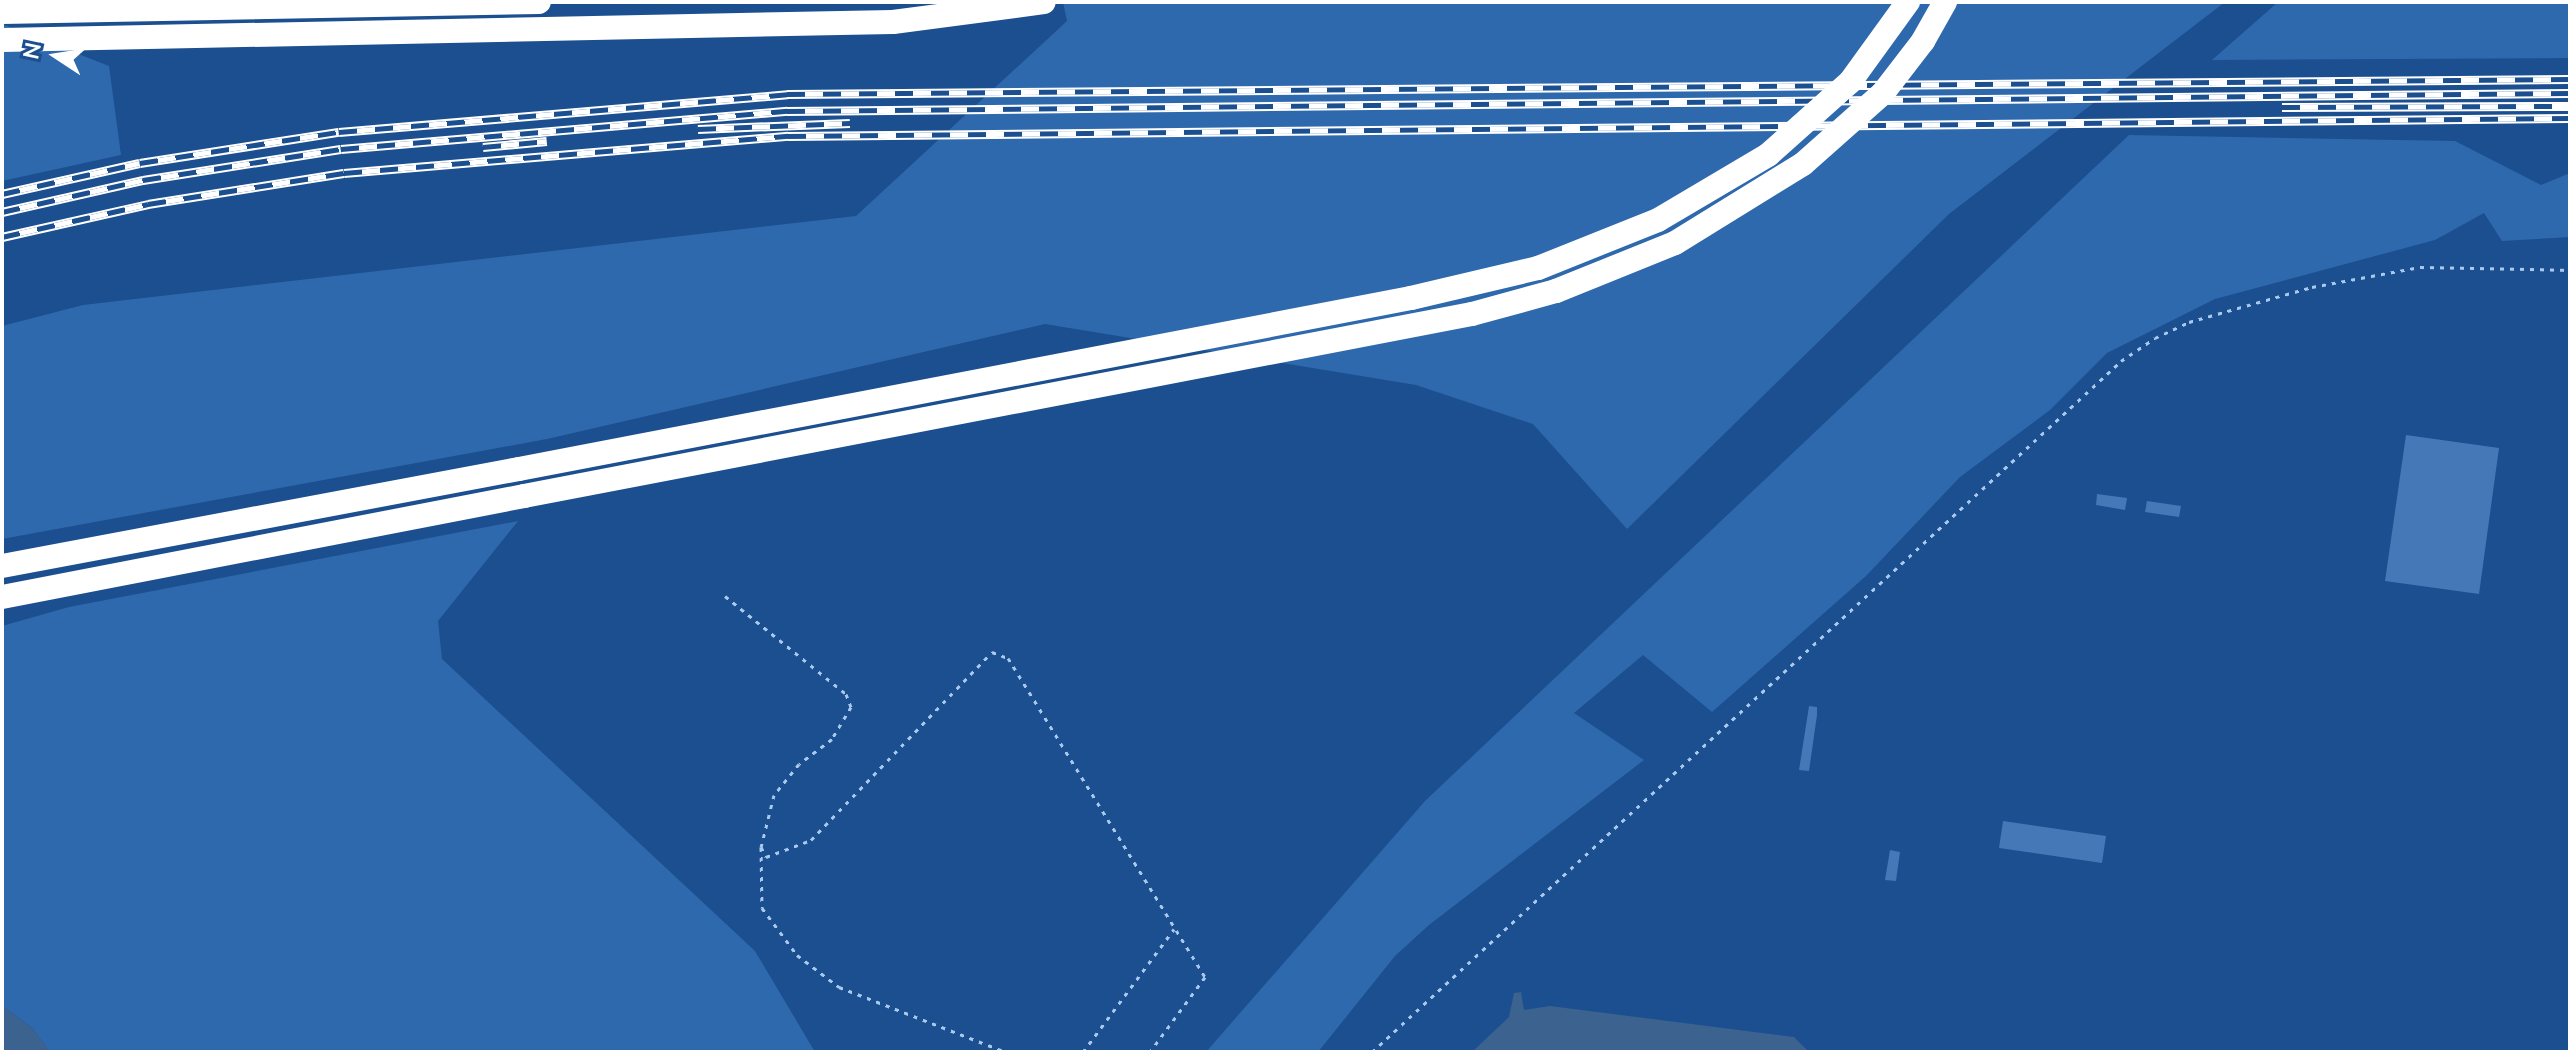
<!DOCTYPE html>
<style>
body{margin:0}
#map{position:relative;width:2572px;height:1054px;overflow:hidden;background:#1b4f8f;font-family:"Nunito Sans",sans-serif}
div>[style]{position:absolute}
.green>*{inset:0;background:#2e69ad}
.water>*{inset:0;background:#3c6290}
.building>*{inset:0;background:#4478b7}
.path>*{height:3px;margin-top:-1.5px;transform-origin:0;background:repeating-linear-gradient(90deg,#a9c9ee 0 4px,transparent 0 10px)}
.highway>*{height:24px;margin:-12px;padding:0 12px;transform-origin:12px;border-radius:12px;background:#fff}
.rail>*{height:9px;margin-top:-4.5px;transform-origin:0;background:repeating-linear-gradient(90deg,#1b4f8f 0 18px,#fff 0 36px);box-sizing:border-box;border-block:2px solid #fff}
.highway-bridge>*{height:24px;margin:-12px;padding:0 12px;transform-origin:12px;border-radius:12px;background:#fff}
span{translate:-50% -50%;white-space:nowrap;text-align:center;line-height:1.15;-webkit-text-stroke:6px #1b4f8f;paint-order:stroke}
.frame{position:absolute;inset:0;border:4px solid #fff;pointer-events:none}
.north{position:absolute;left:16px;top:16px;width:80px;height:80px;-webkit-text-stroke:6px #1b4f8f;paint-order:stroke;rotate:282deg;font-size:22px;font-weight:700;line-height:32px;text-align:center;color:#fff}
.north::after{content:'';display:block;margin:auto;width:28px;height:36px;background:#fff;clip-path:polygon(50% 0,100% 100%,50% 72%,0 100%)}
</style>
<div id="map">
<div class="green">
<i style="clip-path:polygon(1063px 2px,2225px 2px,1949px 214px,1627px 529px,1533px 424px,1416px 385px,1045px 324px,547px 439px,2px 539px,2px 326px,83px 305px,856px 216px,1067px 21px)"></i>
<i style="clip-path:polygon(2278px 2px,2570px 2px,2570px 58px,2212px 60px)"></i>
<i style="clip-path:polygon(2px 24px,109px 66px,121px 155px,2px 181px)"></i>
<i style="clip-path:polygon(2129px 135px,2455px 141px,2541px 185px,2570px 173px,2570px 237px,2502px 241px,2484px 213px,2435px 240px,2215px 299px,2107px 353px,2050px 410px,1960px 477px,1866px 576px,1712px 712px,1643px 655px,1574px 713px,1644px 760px,1429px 925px,1395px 956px,1318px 1052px,1206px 1052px,1425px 801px)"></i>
<i style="clip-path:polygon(518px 521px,438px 621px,442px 659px,755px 951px,815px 1052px,50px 1052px,32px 1028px,2px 1006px,2px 626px,69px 607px)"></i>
</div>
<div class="water">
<i style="clip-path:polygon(1521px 992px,1524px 1010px,1550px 1006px,1794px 1037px,1809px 1052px,1472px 1052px,1509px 1017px,1514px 993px)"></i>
<i style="clip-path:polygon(2px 1006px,32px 1028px,50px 1052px,2px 1052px)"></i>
</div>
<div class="building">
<i style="clip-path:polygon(2406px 435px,2499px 448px,2479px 594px,2385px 581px)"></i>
<i style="clip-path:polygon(2097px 494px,2127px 498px,2125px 510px,2096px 505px)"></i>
<i style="clip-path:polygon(2147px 501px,2181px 506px,2179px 517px,2145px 512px)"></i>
<i style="clip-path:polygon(1809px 706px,1817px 707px,1817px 715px,1809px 771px,1799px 770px)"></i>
<i style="clip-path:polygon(2003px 821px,2106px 836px,2102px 863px,1999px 848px)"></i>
<i style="clip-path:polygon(1890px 850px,1900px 852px,1896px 881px,1885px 880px)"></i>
</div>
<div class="path">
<i style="left:725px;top:596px;width:156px;rotate:39deg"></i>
<i style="left:846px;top:694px;width:14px;rotate:69deg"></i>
<i style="left:851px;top:707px;width:37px;rotate:121deg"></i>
<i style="left:832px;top:739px;width:41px;rotate:142.9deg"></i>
<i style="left:799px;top:764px;width:40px;rotate:129deg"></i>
<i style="left:774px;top:795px;width:54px;rotate:104deg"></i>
<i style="left:761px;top:847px;width:61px;rotate:89.1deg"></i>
<i style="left:762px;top:908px;width:59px;rotate:53.3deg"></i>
<i style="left:797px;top:955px;width:53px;rotate:37.3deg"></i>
<i style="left:839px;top:987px;width:179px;rotate:21.3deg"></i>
<i style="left:761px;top:847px;width:11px;rotate:63deg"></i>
<i style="left:766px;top:857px;width:48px;rotate:-20.7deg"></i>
<i style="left:811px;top:840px;width:261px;rotate:-46.1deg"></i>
<i style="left:992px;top:652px;width:17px;rotate:21deg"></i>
<i style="left:1008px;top:658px;width:375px;rotate:58.3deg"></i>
<i style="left:1205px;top:977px;width:93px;rotate:126.3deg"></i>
<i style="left:1083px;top:1052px;width:153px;rotate:-53.5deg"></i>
<i style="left:1372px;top:1052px;width:1019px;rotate:-42.69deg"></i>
<i style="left:2121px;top:361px;width:41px;rotate:-34.1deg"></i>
<i style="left:2155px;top:338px;width:38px;rotate:-25deg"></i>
<i style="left:2189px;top:322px;width:128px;rotate:-15.9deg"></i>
<i style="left:2312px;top:287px;width:110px;rotate:-10.5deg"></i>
<i style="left:2420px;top:267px;width:150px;rotate:1.1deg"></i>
</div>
<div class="highway">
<i style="left:2px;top:12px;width:537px;rotate:-1.07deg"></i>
<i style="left:2px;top:40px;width:891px;rotate:-1.16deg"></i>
<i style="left:893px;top:22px;width:152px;rotate:-7.5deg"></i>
<i style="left:2px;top:566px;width:526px;rotate:-10.63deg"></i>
<i style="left:2px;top:597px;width:532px;rotate:-10.95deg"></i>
</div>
<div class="rail">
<i style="left:2282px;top:107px;width:288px;rotate:-0.2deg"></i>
<i style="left:698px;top:129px;width:152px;rotate:-2.3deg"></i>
<i style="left:483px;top:147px;width:64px;rotate:-5.4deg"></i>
<i style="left:2px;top:194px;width:141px;rotate:-12.7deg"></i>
<i style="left:140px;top:163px;width:201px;rotate:-8.9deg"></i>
<i style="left:339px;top:132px;width:450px;rotate:-4.8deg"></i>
<i style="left:787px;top:94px;width:1783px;rotate:-0.48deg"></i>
<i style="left:2px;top:212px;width:145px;rotate:-12.8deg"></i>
<i style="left:143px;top:180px;width:200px;rotate:-8.9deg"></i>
<i style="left:341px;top:149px;width:448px;rotate:-4.9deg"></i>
<i style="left:787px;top:111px;width:1783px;rotate:-0.58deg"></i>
<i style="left:2px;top:237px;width:150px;rotate:-12.7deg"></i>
<i style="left:148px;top:204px;width:198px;rotate:-9deg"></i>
<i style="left:344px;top:173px;width:446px;rotate:-4.8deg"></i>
<i style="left:788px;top:136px;width:1782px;rotate:-0.58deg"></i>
</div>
<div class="highway-bridge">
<i style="left:519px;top:469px;width:908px;rotate:-10.85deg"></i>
<i style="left:1411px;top:298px;width:130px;rotate:-13.3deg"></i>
<i style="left:1538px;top:268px;width:129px;rotate:-21.8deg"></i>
<i style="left:1658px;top:220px;width:128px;rotate:-30.6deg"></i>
<i style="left:1768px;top:155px;width:110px;rotate:-41.7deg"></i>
<i style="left:1850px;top:82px;width:99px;rotate:-54.1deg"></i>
<i style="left:524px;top:496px;width:965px;rotate:-10.87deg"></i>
<i style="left:1472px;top:314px;width:87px;rotate:-15.3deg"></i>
<i style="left:1556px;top:291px;width:128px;rotate:-22deg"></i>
<i style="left:1675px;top:243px;width:150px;rotate:-31.7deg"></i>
<i style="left:1803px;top:164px;width:107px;rotate:-41.6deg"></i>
<i style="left:1883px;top:93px;width:66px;rotate:-52.4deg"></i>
<i style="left:1923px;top:41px;width:45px;rotate:-60.6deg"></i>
</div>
<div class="frame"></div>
<div class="north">N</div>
</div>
